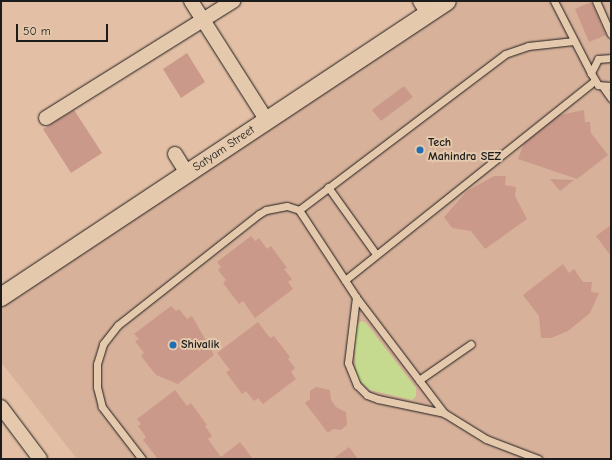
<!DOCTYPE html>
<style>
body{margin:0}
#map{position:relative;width:612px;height:460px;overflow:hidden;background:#e3bfa5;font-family:"Comic Neue",sans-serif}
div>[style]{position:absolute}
.built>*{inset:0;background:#d8b19a}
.green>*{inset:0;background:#c6da8f}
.building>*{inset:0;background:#cb998a}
.roads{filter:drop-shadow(0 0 1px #1c1c1c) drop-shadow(0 0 1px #1c1c1c)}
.service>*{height:7px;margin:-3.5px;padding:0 3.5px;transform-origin:3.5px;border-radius:3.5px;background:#e5c9ac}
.minor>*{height:14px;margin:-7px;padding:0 7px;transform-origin:7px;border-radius:7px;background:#e5c9ac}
.tertiary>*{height:18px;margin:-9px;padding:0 9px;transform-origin:9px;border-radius:9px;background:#e5c9ac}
.dots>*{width:11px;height:11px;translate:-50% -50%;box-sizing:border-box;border:2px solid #e5c9ac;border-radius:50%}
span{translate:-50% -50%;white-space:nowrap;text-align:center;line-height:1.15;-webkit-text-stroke:4px #e5c9ac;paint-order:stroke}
.poi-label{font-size:12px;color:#1c1c1c;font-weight:700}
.left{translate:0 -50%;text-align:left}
.street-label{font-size:12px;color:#1c1c1c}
.frame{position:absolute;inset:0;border:2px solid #1c1c1c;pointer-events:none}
.scale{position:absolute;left:16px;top:24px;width:92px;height:18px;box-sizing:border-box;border:2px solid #1c1c1c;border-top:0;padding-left:5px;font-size:12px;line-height:14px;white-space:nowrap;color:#1c1c1c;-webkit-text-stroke:3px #e5c9ac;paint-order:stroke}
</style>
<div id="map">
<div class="built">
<i style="clip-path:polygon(455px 1px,611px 1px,611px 459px,77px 459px,1px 362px,1px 298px)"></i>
</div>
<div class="green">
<i style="clip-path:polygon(362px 321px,366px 323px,416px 388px,416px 396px,412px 400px,370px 390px,358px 379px,356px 373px,354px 326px)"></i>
</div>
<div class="building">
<i style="clip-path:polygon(591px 2px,606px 35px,589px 42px,575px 9px)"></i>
<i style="clip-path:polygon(187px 53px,205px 82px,181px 98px,163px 69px)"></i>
<i style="clip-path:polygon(404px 86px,413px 97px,381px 121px,372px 110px)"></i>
<i style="clip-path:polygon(74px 110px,102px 153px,71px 173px,43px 129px)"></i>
<i style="clip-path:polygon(584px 110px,585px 122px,590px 122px,591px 133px,608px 155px,577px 179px,518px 159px,524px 143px,559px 115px)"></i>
<i style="clip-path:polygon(494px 176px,506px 176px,505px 185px,516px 187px,515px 196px,527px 219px,485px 249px,471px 231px,452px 228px,444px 217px,467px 191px)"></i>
<i style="clip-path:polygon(550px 179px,574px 180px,560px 191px)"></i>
<i style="clip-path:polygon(611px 225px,611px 256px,596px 236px)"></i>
<i style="clip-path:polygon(251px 236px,255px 241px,259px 238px,267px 249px,271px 246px,287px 268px,284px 269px,292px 279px,288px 282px,293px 289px,255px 318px,243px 301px,239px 304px,223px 283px,226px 280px,218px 270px,221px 267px,217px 262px)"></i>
<i style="clip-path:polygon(563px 264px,569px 273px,574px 269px,583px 282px,592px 282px,591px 292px,599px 293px,590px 313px,568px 331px,551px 338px,541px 338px,539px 316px,523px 295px)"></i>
<i style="clip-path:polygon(171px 306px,176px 311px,179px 309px,187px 319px,192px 316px,214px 355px,178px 384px,156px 375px,141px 356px,144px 353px,135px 341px,139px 339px,134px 334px)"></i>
<i style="clip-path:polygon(258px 322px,270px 338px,274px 336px,290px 357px,288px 359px,295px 368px,291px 372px,296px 379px,263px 404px,258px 398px,254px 401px,246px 391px,242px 394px,226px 372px,230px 370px,217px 353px)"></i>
<i style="clip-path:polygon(316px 387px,330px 390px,331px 400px,336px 407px,346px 412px,347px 425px,341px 430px,333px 429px,328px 433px,305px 403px,310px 399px,310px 391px)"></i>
<i style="clip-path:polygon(175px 390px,187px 406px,191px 403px,207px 425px,205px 426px,212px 436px,208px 439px,221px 457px,240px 442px,253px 459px,158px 459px,143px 440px,146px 437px,138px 426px,141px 424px,137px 419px)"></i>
<i style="clip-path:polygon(349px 447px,358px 459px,333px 459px)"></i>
</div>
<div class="roads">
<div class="service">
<i style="left:554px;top:1px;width:81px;rotate:62.8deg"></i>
<i style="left:596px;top:1px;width:36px;rotate:66deg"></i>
<i style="left:611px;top:58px;width:13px;rotate:176deg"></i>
<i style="left:598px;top:59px;width:16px;rotate:117deg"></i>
<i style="left:591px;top:73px;width:14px;rotate:60deg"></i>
<i style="left:598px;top:85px;width:13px;rotate:4deg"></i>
<i style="left:603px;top:87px;width:14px;rotate:54deg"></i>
<i style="left:328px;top:187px;width:82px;rotate:54.4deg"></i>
<i style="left:299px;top:210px;width:258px;rotate:-37.1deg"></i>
<i style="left:505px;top:54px;width:24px;rotate:-19deg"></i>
<i style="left:528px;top:46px;width:46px;rotate:-6.2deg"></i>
<i style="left:345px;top:280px;width:319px;rotate:-38.6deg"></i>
<i style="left:356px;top:297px;width:66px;rotate:96.9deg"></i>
<i style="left:348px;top:363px;width:24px;rotate:68deg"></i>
<i style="left:357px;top:385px;width:14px;rotate:45deg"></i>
<i style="left:367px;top:395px;width:12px;rotate:20deg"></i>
<i style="left:378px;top:399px;width:67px;rotate:12deg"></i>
<i style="left:419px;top:380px;width:63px;rotate:-34.7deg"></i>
<i style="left:142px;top:459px;width:66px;rotate:-127.6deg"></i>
<i style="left:102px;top:407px;width:21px;rotate:-104deg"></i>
<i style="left:97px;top:387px;width:23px;rotate:-90deg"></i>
<i style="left:97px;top:364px;width:21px;rotate:-73deg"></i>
<i style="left:103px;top:344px;width:24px;rotate:-52deg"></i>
<i style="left:118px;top:325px;width:179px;rotate:-38.2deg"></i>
<i style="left:259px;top:214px;width:8px;rotate:-30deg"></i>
<i style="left:266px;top:210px;width:21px;rotate:-11deg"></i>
<i style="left:287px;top:206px;width:13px;rotate:18deg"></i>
<i style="left:299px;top:210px;width:104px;rotate:56.8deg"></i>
<i style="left:356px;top:297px;width:146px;rotate:52.8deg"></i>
<i style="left:444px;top:413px;width:49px;rotate:31.8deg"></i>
<i style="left:486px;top:439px;width:56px;rotate:21deg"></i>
</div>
<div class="minor">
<i style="left:191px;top:1px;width:140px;rotate:57.6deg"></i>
<i style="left:420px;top:1px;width:15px;rotate:58deg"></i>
<i style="left:46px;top:118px;width:221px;rotate:-32deg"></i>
<i style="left:175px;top:154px;width:22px;rotate:58deg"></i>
<i style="left:1px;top:407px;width:65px;rotate:53.1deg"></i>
</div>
<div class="tertiary">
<i style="left:1px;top:297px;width:535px;rotate:-33.57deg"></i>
</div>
</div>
<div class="dots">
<i style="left:420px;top:150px;background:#1f6fb2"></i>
<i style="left:173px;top:345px;background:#1f6fb2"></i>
</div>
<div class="poi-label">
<span class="left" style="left:428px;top:150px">Tech<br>Mahindra SEZ</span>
<span class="left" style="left:181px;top:345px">Shivalik</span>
</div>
<div class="street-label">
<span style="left:224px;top:149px;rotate:-34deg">Satyam Street</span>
</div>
<div class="frame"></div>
<div class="scale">50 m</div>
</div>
